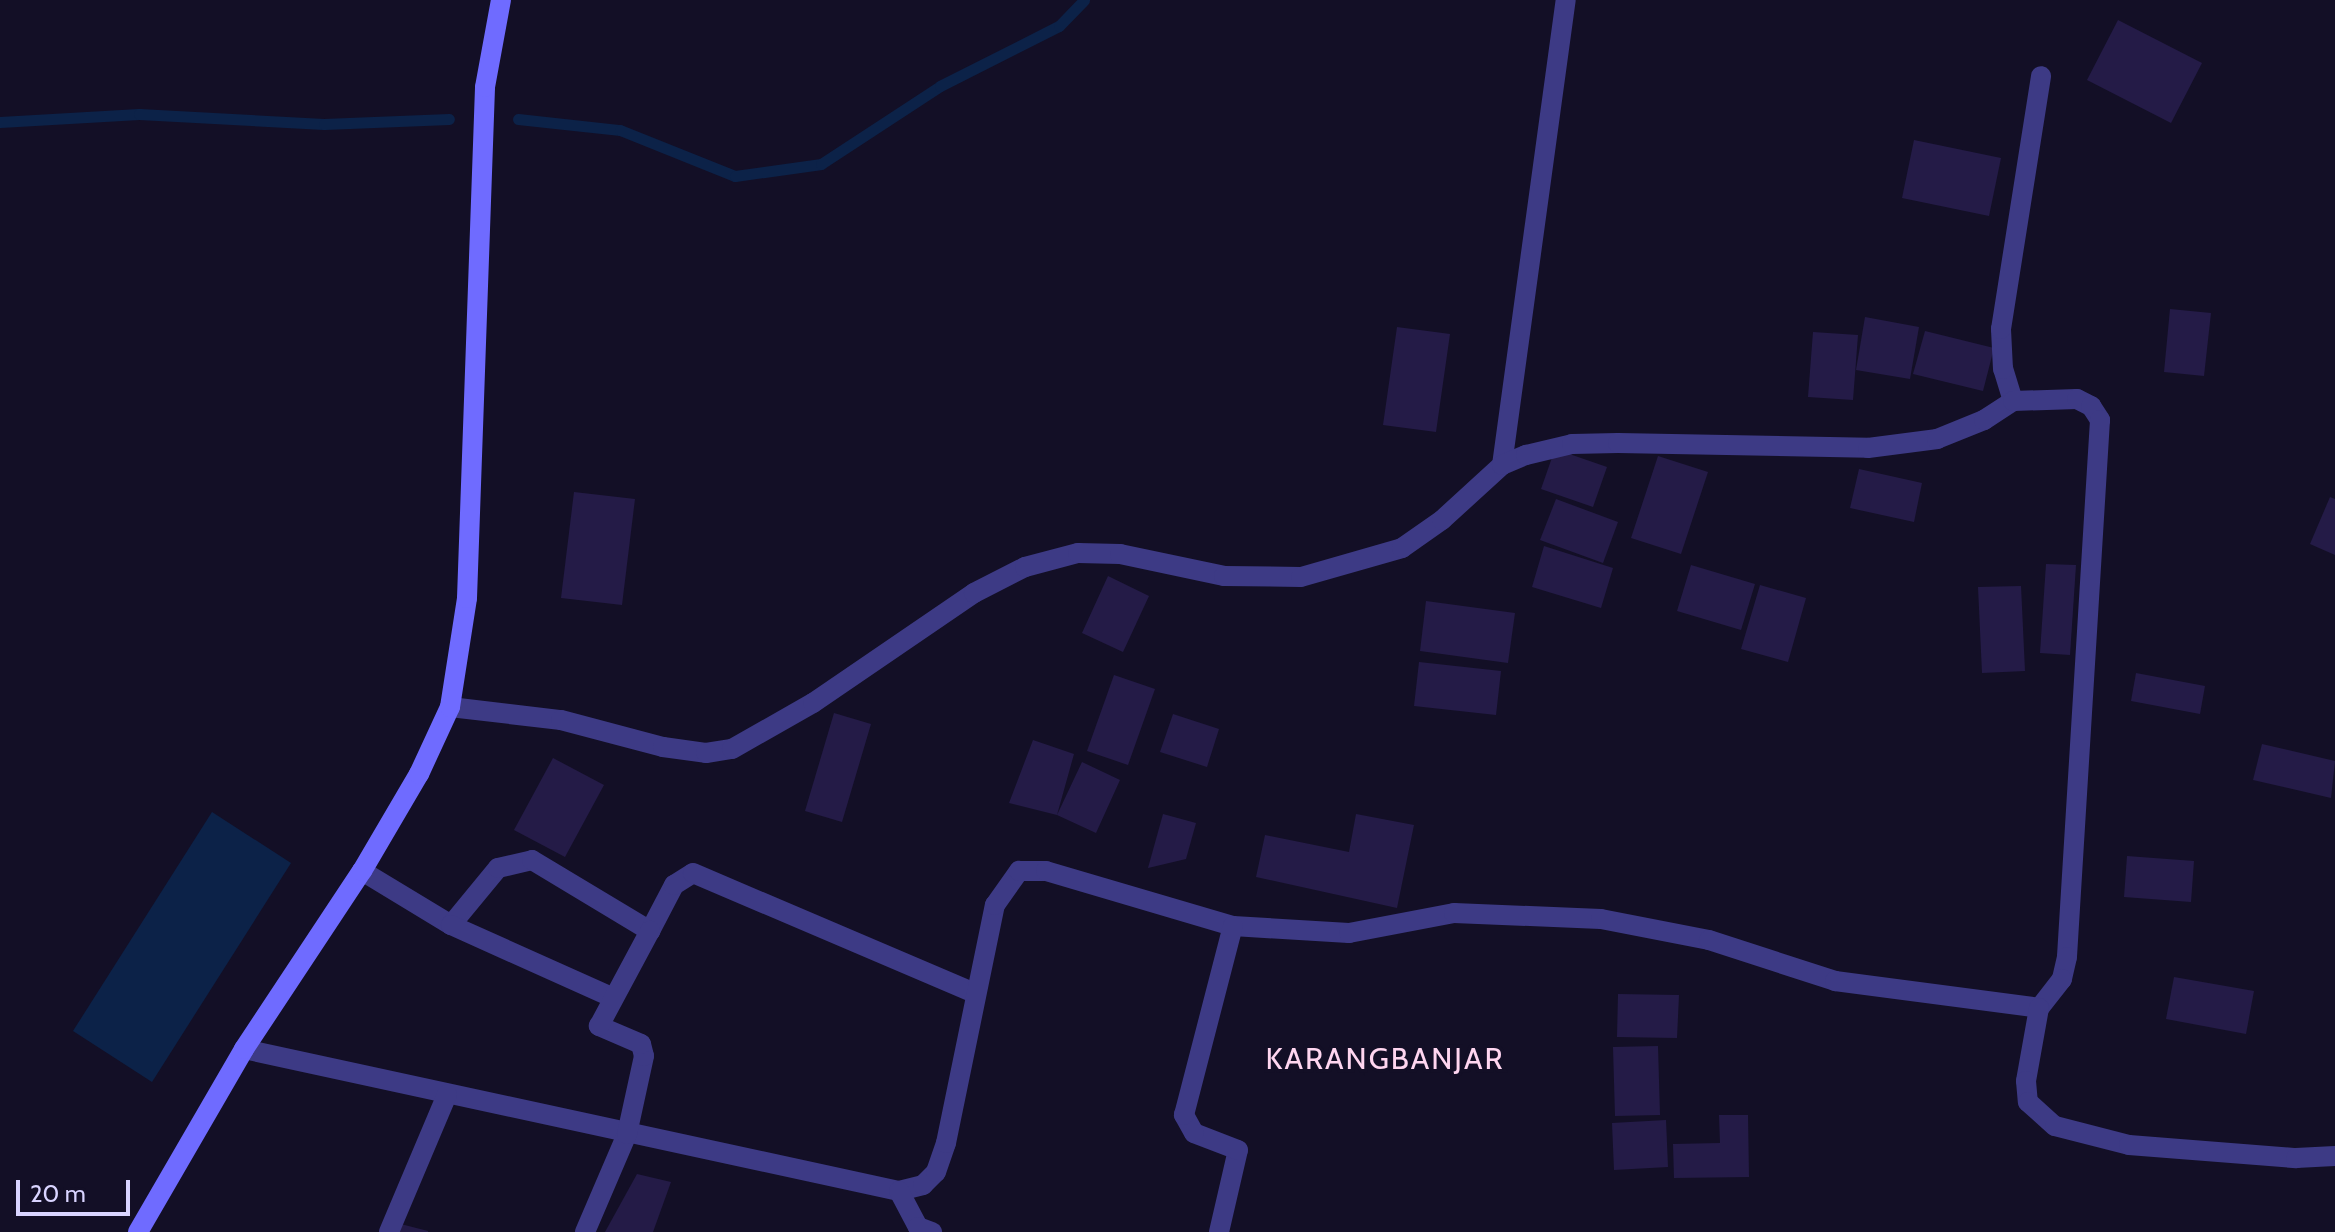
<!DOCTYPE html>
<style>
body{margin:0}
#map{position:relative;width:2335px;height:1232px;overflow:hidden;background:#130f26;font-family:Cabin,sans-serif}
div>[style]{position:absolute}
.water>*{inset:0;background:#0c2248}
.stream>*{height:11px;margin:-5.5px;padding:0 5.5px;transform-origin:5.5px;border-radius:5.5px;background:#0c2248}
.building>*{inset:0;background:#241b47}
.street>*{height:20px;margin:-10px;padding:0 10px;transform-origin:10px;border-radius:10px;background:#3d3a85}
.secondary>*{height:20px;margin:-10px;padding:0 10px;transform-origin:10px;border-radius:10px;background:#6f6bff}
span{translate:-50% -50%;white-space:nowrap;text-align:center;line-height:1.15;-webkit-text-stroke:7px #130f26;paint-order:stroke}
.quarter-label{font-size:30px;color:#ffd6f0;letter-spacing:2px}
.scale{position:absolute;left:16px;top:1180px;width:114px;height:36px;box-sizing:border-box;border:4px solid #d9d4ff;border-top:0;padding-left:10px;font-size:24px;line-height:28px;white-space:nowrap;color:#d9d4ff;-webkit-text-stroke:6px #130f26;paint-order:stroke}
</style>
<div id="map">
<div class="water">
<i style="clip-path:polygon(212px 812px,291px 863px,152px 1082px,73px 1031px)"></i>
</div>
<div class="stream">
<i style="left:518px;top:119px;width:103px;rotate:6.2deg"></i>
<i style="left:620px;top:130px;width:124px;rotate:21.8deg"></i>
<i style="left:735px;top:176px;width:87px;rotate:-7.9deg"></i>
<i style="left:821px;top:164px;width:142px;rotate:-33.2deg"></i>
<i style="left:940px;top:86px;width:133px;rotate:-26.8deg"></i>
<i style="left:1059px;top:26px;width:36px;rotate:-46deg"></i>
<i style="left:0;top:122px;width:139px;rotate:-3.3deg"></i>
<i style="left:139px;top:114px;width:185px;rotate:3.1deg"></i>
<i style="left:324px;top:124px;width:125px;rotate:-2.3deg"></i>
</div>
<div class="building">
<i style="clip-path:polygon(2118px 20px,2202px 63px,2171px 123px,2087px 80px)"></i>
<i style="clip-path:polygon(1914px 140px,2001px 158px,1989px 216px,1902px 198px)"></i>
<i style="clip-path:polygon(2170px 309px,2211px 313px,2204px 376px,2164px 372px)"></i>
<i style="clip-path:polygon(1865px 317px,1919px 327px,1910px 379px,1856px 370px)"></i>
<i style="clip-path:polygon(1397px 327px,1450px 334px,1436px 432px,1383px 425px)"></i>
<i style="clip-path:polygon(1925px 331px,1994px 348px,1983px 391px,1913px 374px)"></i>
<i style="clip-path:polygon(1813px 332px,1858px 335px,1853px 400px,1808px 397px)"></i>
<i style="clip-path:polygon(1555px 449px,1607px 467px,1593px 507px,1541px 489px)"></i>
<i style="clip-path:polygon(1658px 456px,1708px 472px,1681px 554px,1631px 538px)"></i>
<i style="clip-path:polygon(1859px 469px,1922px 483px,1914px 522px,1850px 508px)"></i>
<i style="clip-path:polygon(574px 492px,635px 499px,622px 605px,561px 598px)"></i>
<i style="clip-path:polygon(2330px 497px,2335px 499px,2335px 555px,2310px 544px)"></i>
<i style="clip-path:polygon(1556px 499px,1618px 522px,1603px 563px,1540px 540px)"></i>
<i style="clip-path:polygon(1544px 546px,1613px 568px,1601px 608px,1532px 587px)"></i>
<i style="clip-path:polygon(2046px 564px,2076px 565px,2070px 655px,2040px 653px)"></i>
<i style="clip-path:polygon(1691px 565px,1755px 584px,1741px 630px,1677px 611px)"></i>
<i style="clip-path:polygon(1108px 576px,1149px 596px,1123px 652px,1082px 633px)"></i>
<i style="clip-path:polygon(1760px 585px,1806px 598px,1788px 662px,1741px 649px)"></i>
<i style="clip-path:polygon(2021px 586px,2025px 671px,1982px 673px,1978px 587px)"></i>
<i style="clip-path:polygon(1426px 601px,1515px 613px,1508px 663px,1420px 651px)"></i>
<i style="clip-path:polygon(1419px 662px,1501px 671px,1496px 715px,1414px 706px)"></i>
<i style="clip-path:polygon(2136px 673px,2205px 686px,2200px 714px,2131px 701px)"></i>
<i style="clip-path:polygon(1114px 675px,1155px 689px,1128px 765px,1087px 751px)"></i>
<i style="clip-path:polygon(834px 713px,871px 724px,842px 822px,805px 811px)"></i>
<i style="clip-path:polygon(1173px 714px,1219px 729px,1207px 767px,1160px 752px)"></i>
<i style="clip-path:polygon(1033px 740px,1074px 754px,1057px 815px,1082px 762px,1120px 780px,1096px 833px,1057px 815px,1009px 803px)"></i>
<i style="clip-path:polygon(2262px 744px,2335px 761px,2331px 798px,2253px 780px)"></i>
<i style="clip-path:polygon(553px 758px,604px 785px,565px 857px,514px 830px)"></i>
<i style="clip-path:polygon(1163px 814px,1196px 823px,1186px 859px,1148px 868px)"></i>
<i style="clip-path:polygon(1356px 814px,1414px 825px,1397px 908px,1256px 877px,1265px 835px,1349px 852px)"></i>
<i style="clip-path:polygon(2127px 856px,2194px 861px,2191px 902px,2124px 897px)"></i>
<i style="clip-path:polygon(2174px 977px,2254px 991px,2246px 1034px,2166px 1019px)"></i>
<i style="clip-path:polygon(1618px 994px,1679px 995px,1677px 1038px,1617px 1037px)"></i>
<i style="clip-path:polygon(1658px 1046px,1660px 1115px,1615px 1116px,1613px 1047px)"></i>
<i style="clip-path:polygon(1719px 1115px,1748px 1115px,1749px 1177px,1674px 1178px,1673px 1144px,1720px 1143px)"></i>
<i style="clip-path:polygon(1666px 1120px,1668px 1167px,1614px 1170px,1612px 1123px)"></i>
<i style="clip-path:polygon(637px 1174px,671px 1182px,653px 1232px,605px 1232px)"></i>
<i style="clip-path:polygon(393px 1222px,428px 1231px,428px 1232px,392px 1232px)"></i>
</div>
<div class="street">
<i style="left:2013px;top:401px;width:34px;rotate:-107deg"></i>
<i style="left:2003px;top:369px;width:40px;rotate:-92.9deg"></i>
<i style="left:2001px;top:329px;width:256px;rotate:-81deg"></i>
<i style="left:1502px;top:465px;width:469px;rotate:-82.2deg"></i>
<i style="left:450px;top:707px;width:112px;rotate:6.7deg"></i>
<i style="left:561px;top:720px;width:106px;rotate:14.8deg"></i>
<i style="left:663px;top:747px;width:43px;rotate:7.9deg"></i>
<i style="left:706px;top:753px;width:26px;rotate:-9deg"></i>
<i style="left:732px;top:749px;width:93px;rotate:-29.6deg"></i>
<i style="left:813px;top:703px;width:195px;rotate:-34.3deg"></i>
<i style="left:974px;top:593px;width:57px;rotate:-27deg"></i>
<i style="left:1025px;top:567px;width:55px;rotate:-14.8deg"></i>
<i style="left:1078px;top:553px;width:42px;rotate:1.4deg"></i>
<i style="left:1120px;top:554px;width:106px;rotate:11.9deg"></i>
<i style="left:1224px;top:576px;width:77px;rotate:0.7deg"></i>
<i style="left:1301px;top:577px;width:105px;rotate:-16deg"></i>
<i style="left:1402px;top:548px;width:49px;rotate:-35deg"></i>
<i style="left:1442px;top:520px;width:81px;rotate:-42.5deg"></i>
<i style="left:1502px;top:465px;width:26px;rotate:-23deg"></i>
<i style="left:1526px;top:455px;width:47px;rotate:-13.4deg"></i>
<i style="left:1572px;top:444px;width:46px;rotate:-1.2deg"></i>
<i style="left:1618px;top:443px;width:250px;rotate:1.1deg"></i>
<i style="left:1868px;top:448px;width:70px;rotate:-7.4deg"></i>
<i style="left:1937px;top:439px;width:51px;rotate:-22deg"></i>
<i style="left:1984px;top:420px;width:35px;rotate:-33deg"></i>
<i style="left:2013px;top:401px;width:64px;rotate:-1.8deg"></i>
<i style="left:2077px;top:399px;width:16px;rotate:27deg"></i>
<i style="left:2091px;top:406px;width:17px;rotate:57deg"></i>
<i style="left:2100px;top:420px;width:538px;rotate:93.52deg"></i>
<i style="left:2067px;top:957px;width:23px;rotate:103deg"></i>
<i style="left:2062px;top:979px;width:37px;rotate:128deg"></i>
<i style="left:362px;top:871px;width:104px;rotate:31.2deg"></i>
<i style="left:451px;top:925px;width:74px;rotate:-50.5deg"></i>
<i style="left:498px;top:868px;width:35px;rotate:-13deg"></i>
<i style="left:532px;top:860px;width:138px;rotate:31deg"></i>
<i style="left:650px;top:931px;width:52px;rotate:-62.4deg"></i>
<i style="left:674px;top:885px;width:22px;rotate:-32deg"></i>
<i style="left:693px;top:873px;width:306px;rotate:23.1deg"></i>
<i style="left:451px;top:925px;width:175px;rotate:24.2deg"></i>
<i style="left:244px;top:1049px;width:670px;rotate:12.23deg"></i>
<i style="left:899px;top:1191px;width:25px;rotate:-14deg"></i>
<i style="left:923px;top:1185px;width:18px;rotate:-45deg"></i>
<i style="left:936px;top:1172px;width:31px;rotate:-71deg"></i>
<i style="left:946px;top:1143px;width:243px;rotate:-78.4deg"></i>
<i style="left:995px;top:905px;width:42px;rotate:-54.8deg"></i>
<i style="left:1019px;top:871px;width:27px"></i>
<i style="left:1046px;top:871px;width:195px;rotate:16.4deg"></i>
<i style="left:1233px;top:926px;width:116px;rotate:3.5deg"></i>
<i style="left:1349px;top:933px;width:107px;rotate:-10.8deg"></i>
<i style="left:1454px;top:913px;width:147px;rotate:2.3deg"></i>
<i style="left:1601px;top:919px;width:110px;rotate:11deg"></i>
<i style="left:1709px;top:940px;width:133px;rotate:18deg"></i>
<i style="left:1835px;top:981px;width:206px;rotate:7.5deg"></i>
<i style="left:2039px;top:1008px;width:74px;rotate:100.1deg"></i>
<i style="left:2026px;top:1081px;width:21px;rotate:85deg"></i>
<i style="left:2028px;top:1102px;width:36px;rotate:42deg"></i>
<i style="left:2055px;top:1126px;width:76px;rotate:14.4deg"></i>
<i style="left:2129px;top:1145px;width:168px;rotate:4.5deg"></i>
<i style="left:2296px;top:1158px;width:39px;rotate:-3deg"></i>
<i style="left:899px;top:1191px;width:41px;rotate:62.2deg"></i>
<i style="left:918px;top:1227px;width:15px;rotate:20deg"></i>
<i style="left:389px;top:1232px;width:149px;rotate:-67.1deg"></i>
<i style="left:585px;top:1232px;width:107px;rotate:-66.8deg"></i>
<i style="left:627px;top:1134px;width:80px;rotate:-77.7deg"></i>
<i style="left:644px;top:1056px;width:12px;rotate:-104deg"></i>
<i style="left:641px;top:1044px;width:46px;rotate:-156.8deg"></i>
<i style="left:599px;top:1026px;width:108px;rotate:-61.8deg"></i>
<i style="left:1219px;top:1232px;width:84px;rotate:-77deg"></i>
<i style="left:1238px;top:1150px;width:47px;rotate:-158.9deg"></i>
<i style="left:1194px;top:1133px;width:21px;rotate:-119deg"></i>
<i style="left:1184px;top:1115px;width:195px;rotate:-75.5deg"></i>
</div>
<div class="secondary">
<i style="left:138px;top:1232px;width:211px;rotate:-59.9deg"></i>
<i style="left:244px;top:1049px;width:214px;rotate:-56.5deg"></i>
<i style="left:362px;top:871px;width:113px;rotate:-59.6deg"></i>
<i style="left:419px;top:774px;width:74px;rotate:-65.2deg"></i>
<i style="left:450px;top:707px;width:110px;rotate:-81.1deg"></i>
<i style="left:467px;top:598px;width:511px;rotate:-87.98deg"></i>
<i style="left:485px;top:87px;width:88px;rotate:-79.6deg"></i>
</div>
<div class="quarter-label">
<span style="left:1385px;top:1059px">KARANGBANJAR</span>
</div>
<div class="scale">20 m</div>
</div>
